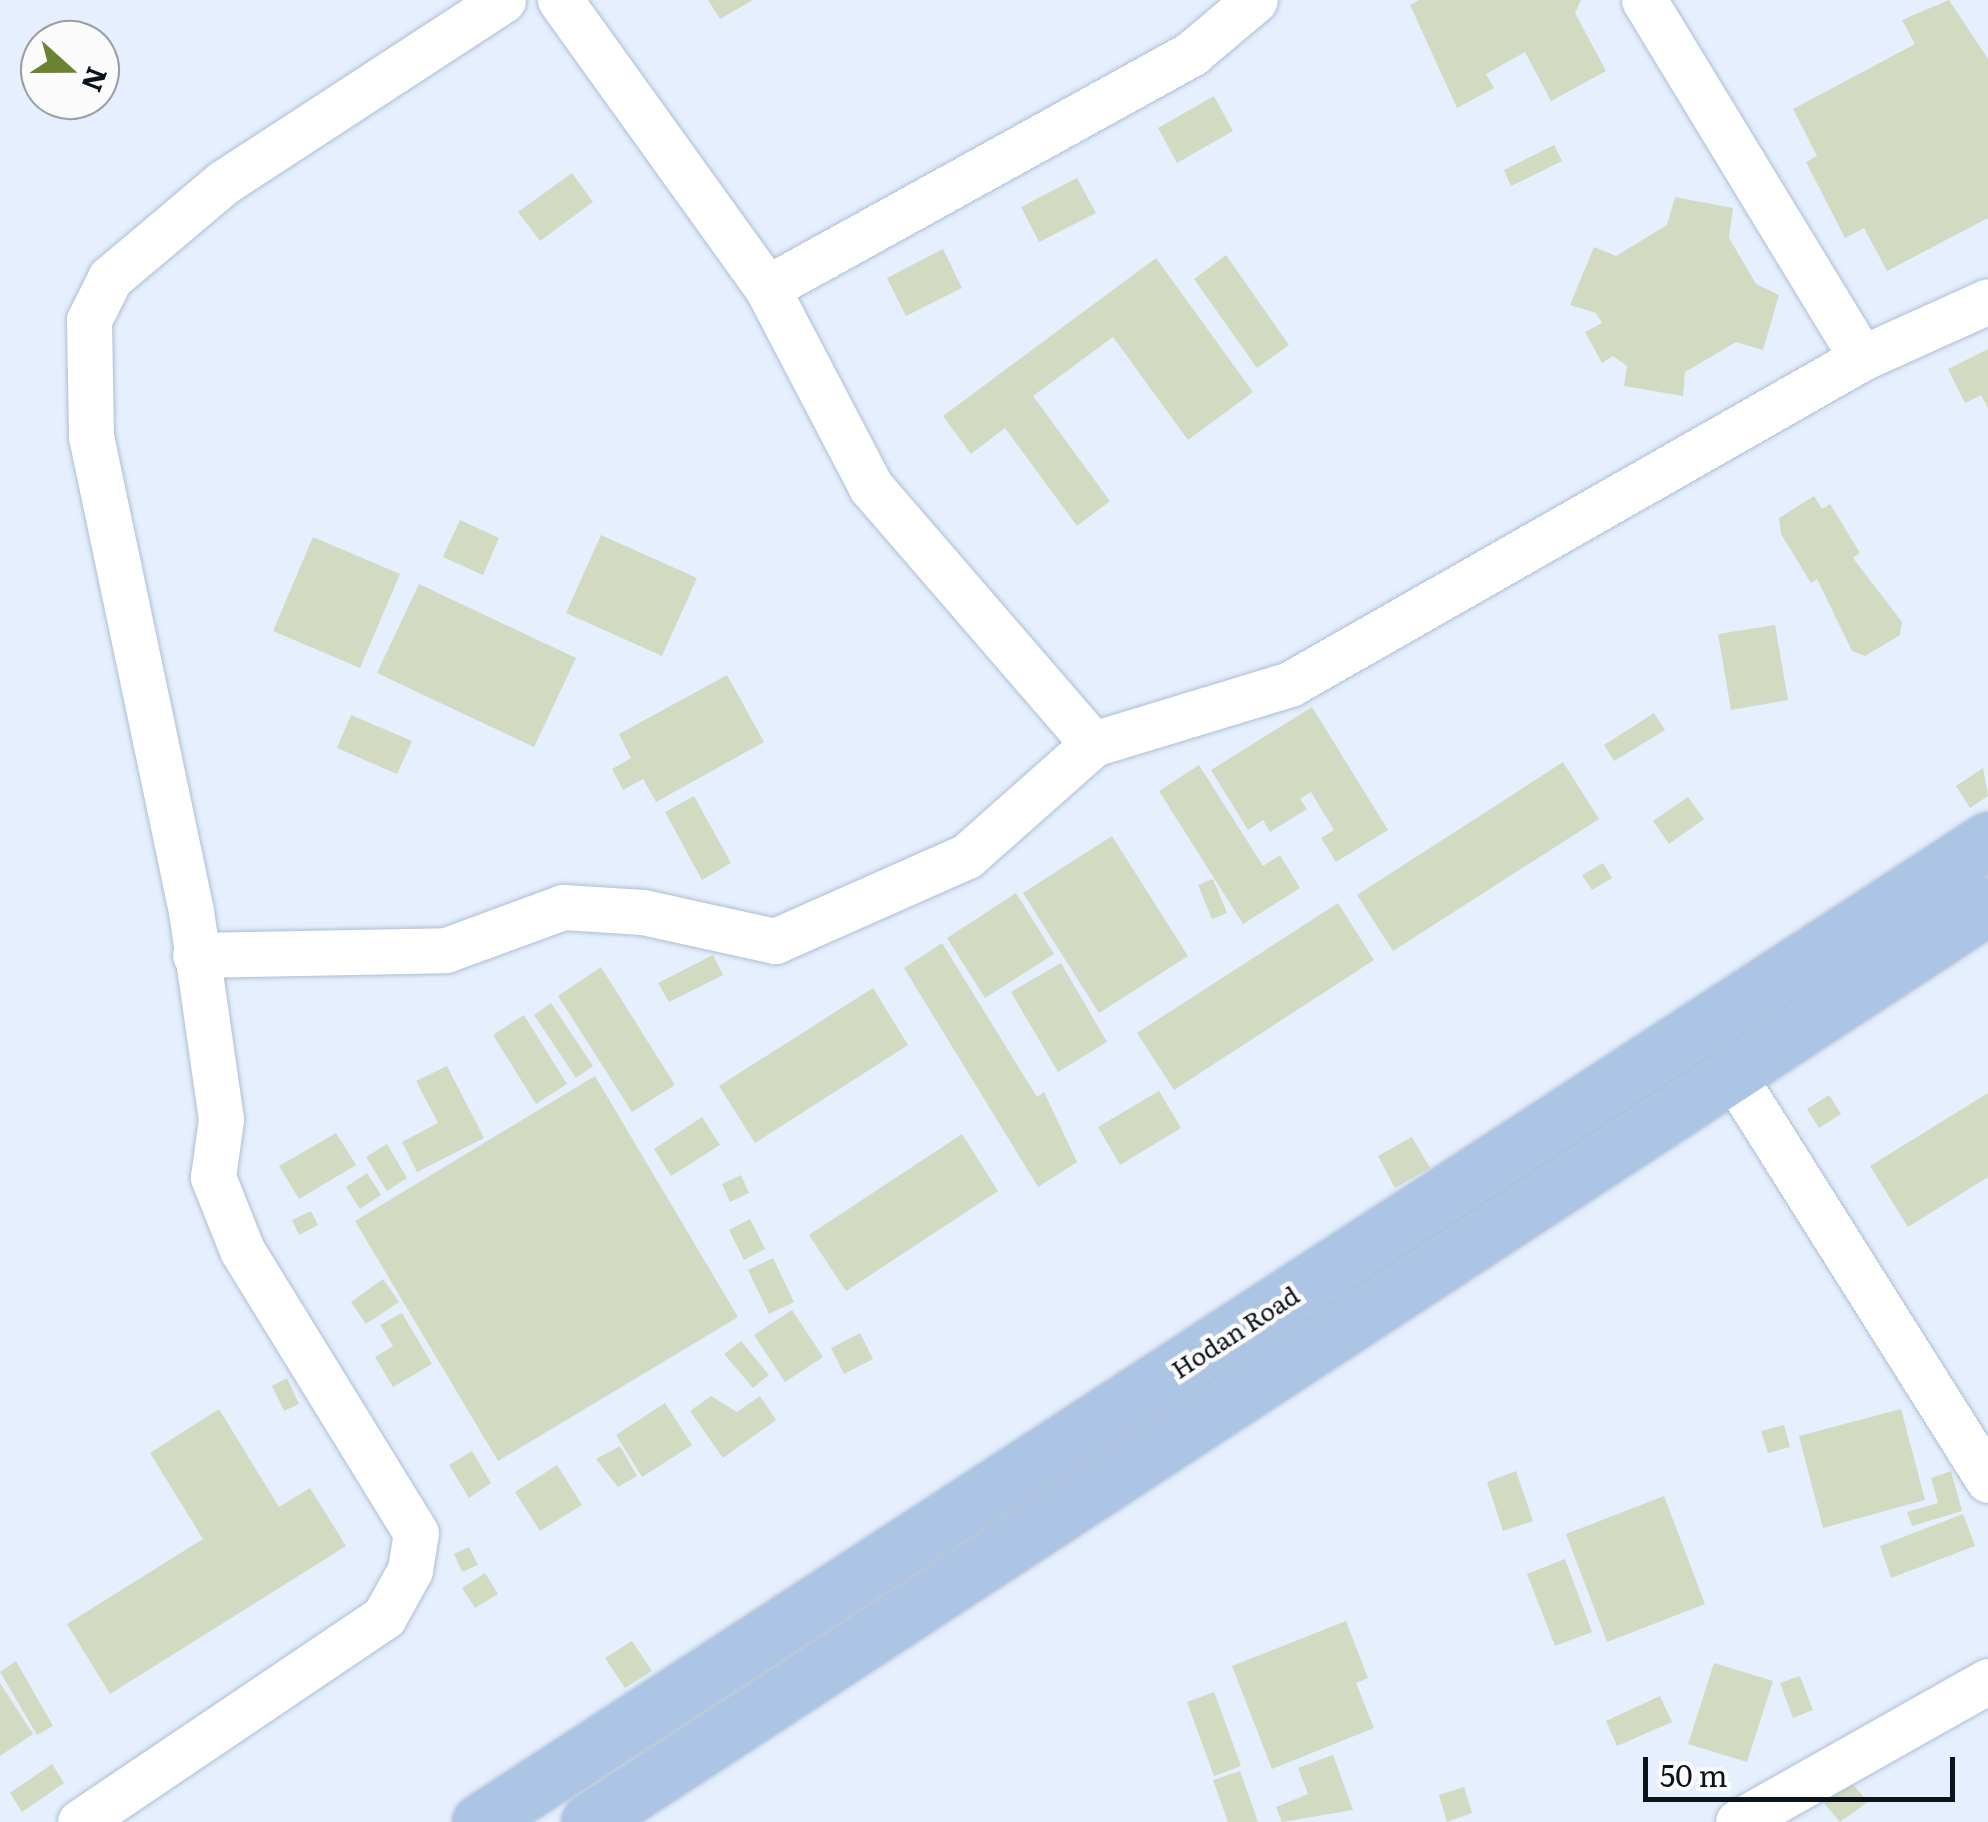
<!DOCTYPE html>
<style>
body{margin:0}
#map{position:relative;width:1988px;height:1822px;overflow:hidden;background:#e5effd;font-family:Literata,serif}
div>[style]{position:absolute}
.building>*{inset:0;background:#d2dbc1}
.roads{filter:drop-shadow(0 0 2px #adbed4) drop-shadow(0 0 2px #adbed4)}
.minor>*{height:45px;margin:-22.5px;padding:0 22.5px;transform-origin:22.5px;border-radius:22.5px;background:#fff}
.major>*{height:55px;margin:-27.5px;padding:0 27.5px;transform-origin:27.5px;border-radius:27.5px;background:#acc5e5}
span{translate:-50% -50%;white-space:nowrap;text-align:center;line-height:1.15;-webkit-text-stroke:9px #fbfbfb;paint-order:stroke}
.street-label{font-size:25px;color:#0d131b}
.north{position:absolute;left:20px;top:20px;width:100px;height:100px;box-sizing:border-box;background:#fbfbfb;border:2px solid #9c9ea1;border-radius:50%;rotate:111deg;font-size:28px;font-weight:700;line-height:40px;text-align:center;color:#0d131b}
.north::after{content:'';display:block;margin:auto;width:35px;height:45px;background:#6c8233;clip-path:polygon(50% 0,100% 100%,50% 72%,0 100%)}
.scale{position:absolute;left:1643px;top:1757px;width:312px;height:45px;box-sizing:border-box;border:5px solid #0d131b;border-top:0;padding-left:12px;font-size:30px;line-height:35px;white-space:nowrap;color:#0d131b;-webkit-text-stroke:8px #fbfbfb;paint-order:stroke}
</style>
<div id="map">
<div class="building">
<i style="clip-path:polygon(708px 0,753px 0,720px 19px)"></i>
<i style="clip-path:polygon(1419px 0,1581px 0,1575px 13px,1606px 71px,1551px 101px,1525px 52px,1486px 74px,1494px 88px,1457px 108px,1410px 5px)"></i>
<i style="clip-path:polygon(1949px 0,1988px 59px,1988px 218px,1887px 271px,1864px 228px,1845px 238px,1806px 162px,1817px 156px,1793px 109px,1915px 44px,1902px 20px)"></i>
<i style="clip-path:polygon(1214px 96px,1233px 131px,1177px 163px,1158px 128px)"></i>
<i style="clip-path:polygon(1554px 145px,1562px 161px,1511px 186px,1504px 170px)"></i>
<i style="clip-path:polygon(572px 173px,593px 202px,540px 241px,518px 212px)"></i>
<i style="clip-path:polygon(1077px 178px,1096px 213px,1039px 242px,1021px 207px)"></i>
<i style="clip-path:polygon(1675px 197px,1733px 208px,1729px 238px,1756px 284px,1779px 295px,1763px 350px,1736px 342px,1685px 372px,1683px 396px,1624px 386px,1627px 366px,1613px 356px,1602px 363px,1585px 332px,1602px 323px,1596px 313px,1570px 305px,1594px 247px,1616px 256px,1667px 225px)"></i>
<i style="clip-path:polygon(943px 249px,962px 288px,906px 316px,887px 278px)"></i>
<i style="clip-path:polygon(1226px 255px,1289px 345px,1257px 368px,1194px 279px)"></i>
<i style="clip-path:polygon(1156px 258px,1253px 392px,1188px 440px,1113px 337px,1033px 396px,1110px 501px,1077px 526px,1005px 428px,971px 454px,943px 416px)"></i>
<i style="clip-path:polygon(1988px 349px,1988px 408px,1981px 395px,1965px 403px,1948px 369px)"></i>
<i style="clip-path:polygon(1814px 496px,1822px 509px,1830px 504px,1860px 553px,1853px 558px,1902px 622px,1900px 635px,1865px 656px,1852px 651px,1817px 579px,1811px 583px,1781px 534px,1779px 518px)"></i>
<i style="clip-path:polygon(460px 520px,499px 538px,483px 575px,443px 557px)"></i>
<i style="clip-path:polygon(601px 535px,697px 578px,662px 656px,566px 613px)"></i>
<i style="clip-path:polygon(313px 537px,400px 574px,360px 668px,273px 631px)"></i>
<i style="clip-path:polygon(419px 584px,576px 658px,534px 747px,377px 673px)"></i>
<i style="clip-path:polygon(1775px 625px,1788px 700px,1731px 710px,1718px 634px)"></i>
<i style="clip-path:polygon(727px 675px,764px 742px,656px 802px,643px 779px,623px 790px,612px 769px,631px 758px,619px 734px)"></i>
<i style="clip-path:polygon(1312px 707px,1388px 830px,1336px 862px,1321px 838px,1334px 830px,1311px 792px,1300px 799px,1307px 809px,1270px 832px,1263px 820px,1248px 830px,1211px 770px)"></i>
<i style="clip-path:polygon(1654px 713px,1665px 730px,1614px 761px,1604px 745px)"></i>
<i style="clip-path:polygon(351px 715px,412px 741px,397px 774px,337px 748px)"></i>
<i style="clip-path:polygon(1563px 762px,1599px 819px,1393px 951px,1357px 895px)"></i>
<i style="clip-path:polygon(1199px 765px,1263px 866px,1280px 855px,1300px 888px,1243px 924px,1159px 791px)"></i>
<i style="clip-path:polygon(1983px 768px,1988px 796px,1970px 808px,1956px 786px)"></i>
<i style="clip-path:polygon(694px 796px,731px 863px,702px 880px,665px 812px)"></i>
<i style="clip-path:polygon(1688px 797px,1704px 819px,1669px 844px,1653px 821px)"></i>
<i style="clip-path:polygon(1112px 836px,1188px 956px,1099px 1013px,1023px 893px)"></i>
<i style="clip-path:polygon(1603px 863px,1612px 878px,1592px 890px,1582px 875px)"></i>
<i style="clip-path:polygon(1213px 879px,1227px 913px,1212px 919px,1198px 885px)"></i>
<i style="clip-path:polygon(1016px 893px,1054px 954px,985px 998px,947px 938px)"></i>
<i style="clip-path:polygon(1338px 903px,1374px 960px,1174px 1090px,1137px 1033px)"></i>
<i style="clip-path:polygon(942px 943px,1037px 1097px,1044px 1092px,1077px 1162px,1038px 1187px,904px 968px)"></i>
<i style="clip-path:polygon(713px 955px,723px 975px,669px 1002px,658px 983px)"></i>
<i style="clip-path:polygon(1061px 963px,1107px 1042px,1058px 1072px,1011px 992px)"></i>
<i style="clip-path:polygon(601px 967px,675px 1085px,632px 1112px,558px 996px)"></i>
<i style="clip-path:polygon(873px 988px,908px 1045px,755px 1143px,719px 1086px)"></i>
<i style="clip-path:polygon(551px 1003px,593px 1066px,576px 1078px,534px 1015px)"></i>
<i style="clip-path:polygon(524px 1015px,567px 1084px,536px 1104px,493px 1035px)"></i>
<i style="clip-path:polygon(447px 1066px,484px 1138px,417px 1172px,402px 1142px,438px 1123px,416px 1081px)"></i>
<i style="clip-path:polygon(595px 1076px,738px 1317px,498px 1461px,355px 1221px)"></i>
<i style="clip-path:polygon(1159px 1091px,1181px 1128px,1120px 1165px,1098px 1127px)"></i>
<i style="clip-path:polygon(1988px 1093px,1988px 1177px,1908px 1227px,1870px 1166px)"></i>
<i style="clip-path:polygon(1829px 1095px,1841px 1114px,1819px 1128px,1807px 1109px)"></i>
<i style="clip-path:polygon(702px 1117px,720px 1145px,671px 1176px,654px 1149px)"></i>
<i style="clip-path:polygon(336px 1133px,356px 1165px,299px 1199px,279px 1166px)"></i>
<i style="clip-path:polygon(962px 1134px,998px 1191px,846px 1291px,809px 1235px)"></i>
<i style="clip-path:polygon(1412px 1137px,1430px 1168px,1395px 1188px,1378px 1156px)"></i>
<i style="clip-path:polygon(387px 1144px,407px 1178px,387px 1191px,366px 1157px)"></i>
<i style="clip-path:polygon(367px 1173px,381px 1195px,360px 1209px,346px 1187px)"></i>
<i style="clip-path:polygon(741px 1175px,749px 1193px,730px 1202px,722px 1184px)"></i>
<i style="clip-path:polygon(311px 1211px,318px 1225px,299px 1235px,292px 1220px)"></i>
<i style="clip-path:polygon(750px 1219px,765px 1249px,744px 1260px,729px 1230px)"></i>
<i style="clip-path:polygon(773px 1258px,794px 1302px,769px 1314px,748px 1270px)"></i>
<i style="clip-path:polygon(383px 1279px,399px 1302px,366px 1324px,351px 1302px)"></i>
<i style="clip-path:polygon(792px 1310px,823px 1357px,785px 1382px,754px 1335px)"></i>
<i style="clip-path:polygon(402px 1313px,432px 1364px,393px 1387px,375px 1357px,393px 1346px,380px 1325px)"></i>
<i style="clip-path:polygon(860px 1333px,873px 1359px,844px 1374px,831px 1348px)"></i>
<i style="clip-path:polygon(741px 1341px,769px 1375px,753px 1388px,724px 1354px)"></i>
<i style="clip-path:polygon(287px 1378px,299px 1404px,284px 1411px,272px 1386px)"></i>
<i style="clip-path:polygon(711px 1396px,737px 1412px,760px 1396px,776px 1420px,723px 1458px,690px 1411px)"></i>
<i style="clip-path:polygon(665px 1403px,692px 1445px,642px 1477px,616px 1435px)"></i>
<i style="clip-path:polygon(219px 1409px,279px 1507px,310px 1488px,346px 1546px,110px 1694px,67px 1624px,203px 1539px,150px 1453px)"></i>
<i style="clip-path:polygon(1901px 1409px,1925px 1500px,1823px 1528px,1799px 1436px)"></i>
<i style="clip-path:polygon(1784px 1425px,1790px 1447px,1768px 1453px,1761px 1431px)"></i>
<i style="clip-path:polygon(620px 1446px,637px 1476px,618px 1487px,596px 1459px)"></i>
<i style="clip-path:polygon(472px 1451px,491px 1483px,469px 1498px,449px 1465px)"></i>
<i style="clip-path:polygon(557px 1465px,582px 1505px,540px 1531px,515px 1492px)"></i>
<i style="clip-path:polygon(1516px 1471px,1533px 1521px,1503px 1531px,1487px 1482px)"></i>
<i style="clip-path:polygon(1951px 1471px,1962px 1511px,1912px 1526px,1907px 1512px,1938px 1503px,1931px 1478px)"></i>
<i style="clip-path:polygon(1664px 1496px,1705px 1604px,1607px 1642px,1566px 1534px)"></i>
<i style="clip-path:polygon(1963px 1514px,1975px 1546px,1891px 1578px,1880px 1546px)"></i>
<i style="clip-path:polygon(469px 1547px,478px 1565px,462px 1572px,454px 1554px)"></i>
<i style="clip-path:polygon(1565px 1559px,1592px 1632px,1555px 1646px,1527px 1574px)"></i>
<i style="clip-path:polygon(485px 1573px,498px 1594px,475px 1608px,462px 1588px)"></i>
<i style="clip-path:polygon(1346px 1621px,1368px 1678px,1356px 1683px,1374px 1728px,1272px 1769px,1232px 1666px)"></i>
<i style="clip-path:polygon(632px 1641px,652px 1671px,625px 1688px,605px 1658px)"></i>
<i style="clip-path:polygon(16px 1661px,53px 1726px,37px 1735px,0 1672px)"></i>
<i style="clip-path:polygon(1714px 1663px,1773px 1681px,1747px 1762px,1688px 1744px)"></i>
<i style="clip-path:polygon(1800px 1676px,1813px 1710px,1793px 1718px,1780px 1683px)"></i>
<i style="clip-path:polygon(0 1683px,33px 1734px,0 1756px)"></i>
<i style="clip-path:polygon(1214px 1692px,1241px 1766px,1214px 1776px,1187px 1702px)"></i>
<i style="clip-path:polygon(1660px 1696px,1672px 1722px,1617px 1746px,1606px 1721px)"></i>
<i style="clip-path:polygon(1333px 1755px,1353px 1810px,1282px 1822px,1276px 1807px,1308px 1794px,1298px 1768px)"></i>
<i style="clip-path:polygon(52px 1764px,64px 1783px,22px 1812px,10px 1793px)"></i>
<i style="clip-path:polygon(1240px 1771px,1258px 1822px,1228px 1822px,1213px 1780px)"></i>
<i style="clip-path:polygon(1850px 1781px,1868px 1802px,1840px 1822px,1824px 1803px)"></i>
<i style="clip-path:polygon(1464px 1787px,1472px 1813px,1447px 1822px,1439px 1795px)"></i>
</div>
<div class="roads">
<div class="minor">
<i style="left:560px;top:0;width:355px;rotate:54.3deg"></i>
<i style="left:767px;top:288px;width:225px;rotate:62.4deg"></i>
<i style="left:871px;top:487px;width:340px;rotate:49.2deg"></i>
<i style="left:1093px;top:744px;width:206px;rotate:-16.9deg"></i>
<i style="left:1290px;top:684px;width:658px;rotate:-29.68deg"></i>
<i style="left:1862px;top:358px;width:138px;rotate:-24.3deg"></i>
<i style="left:1644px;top:0;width:419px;rotate:58.7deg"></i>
<i style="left:767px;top:288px;width:486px;rotate:-28.9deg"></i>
<i style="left:1192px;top:53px;width:82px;rotate:-40.1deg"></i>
<i style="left:195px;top:955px;width:251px;rotate:-1.1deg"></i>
<i style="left:446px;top:950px;width:125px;rotate:-20.2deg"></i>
<i style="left:563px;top:907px;width:80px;rotate:3.6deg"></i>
<i style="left:643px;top:912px;width:135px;rotate:12.4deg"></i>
<i style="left:775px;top:941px;width:210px;rotate:-23.9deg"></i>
<i style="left:967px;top:856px;width:169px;rotate:-41.6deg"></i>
<i style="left:1735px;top:1078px;width:475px;rotate:57.8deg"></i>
<i style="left:80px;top:1822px;width:367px;rotate:-34deg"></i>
<i style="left:384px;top:1617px;width:54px;rotate:-61deg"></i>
<i style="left:410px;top:1570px;width:37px;rotate:-81deg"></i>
<i style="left:416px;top:1533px;width:332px;rotate:-121.6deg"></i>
<i style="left:242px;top:1250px;width:79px;rotate:-111.7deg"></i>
<i style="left:213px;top:1177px;width:59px;rotate:-82.1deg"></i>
<i style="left:221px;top:1119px;width:210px;rotate:-98.2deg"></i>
<i style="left:191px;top:911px;width:486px;rotate:-101.9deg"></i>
<i style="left:91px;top:435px;width:115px;rotate:-91deg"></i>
<i style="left:89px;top:320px;width:47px;rotate:-63.4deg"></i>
<i style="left:110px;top:278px;width:149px;rotate:-40.1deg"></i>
<i style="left:224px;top:182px;width:333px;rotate:-33.1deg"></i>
<i style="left:1738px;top:1822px;width:287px;rotate:-29.4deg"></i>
</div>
<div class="major">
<i style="left:480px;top:1822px;width:1800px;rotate:-33.07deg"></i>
<i style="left:589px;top:1822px;width:1672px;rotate:-33.21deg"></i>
</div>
</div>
<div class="street-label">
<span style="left:1235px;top:1332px;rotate:-33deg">Hodan Road</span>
</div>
<div class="north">N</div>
<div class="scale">50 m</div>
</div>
